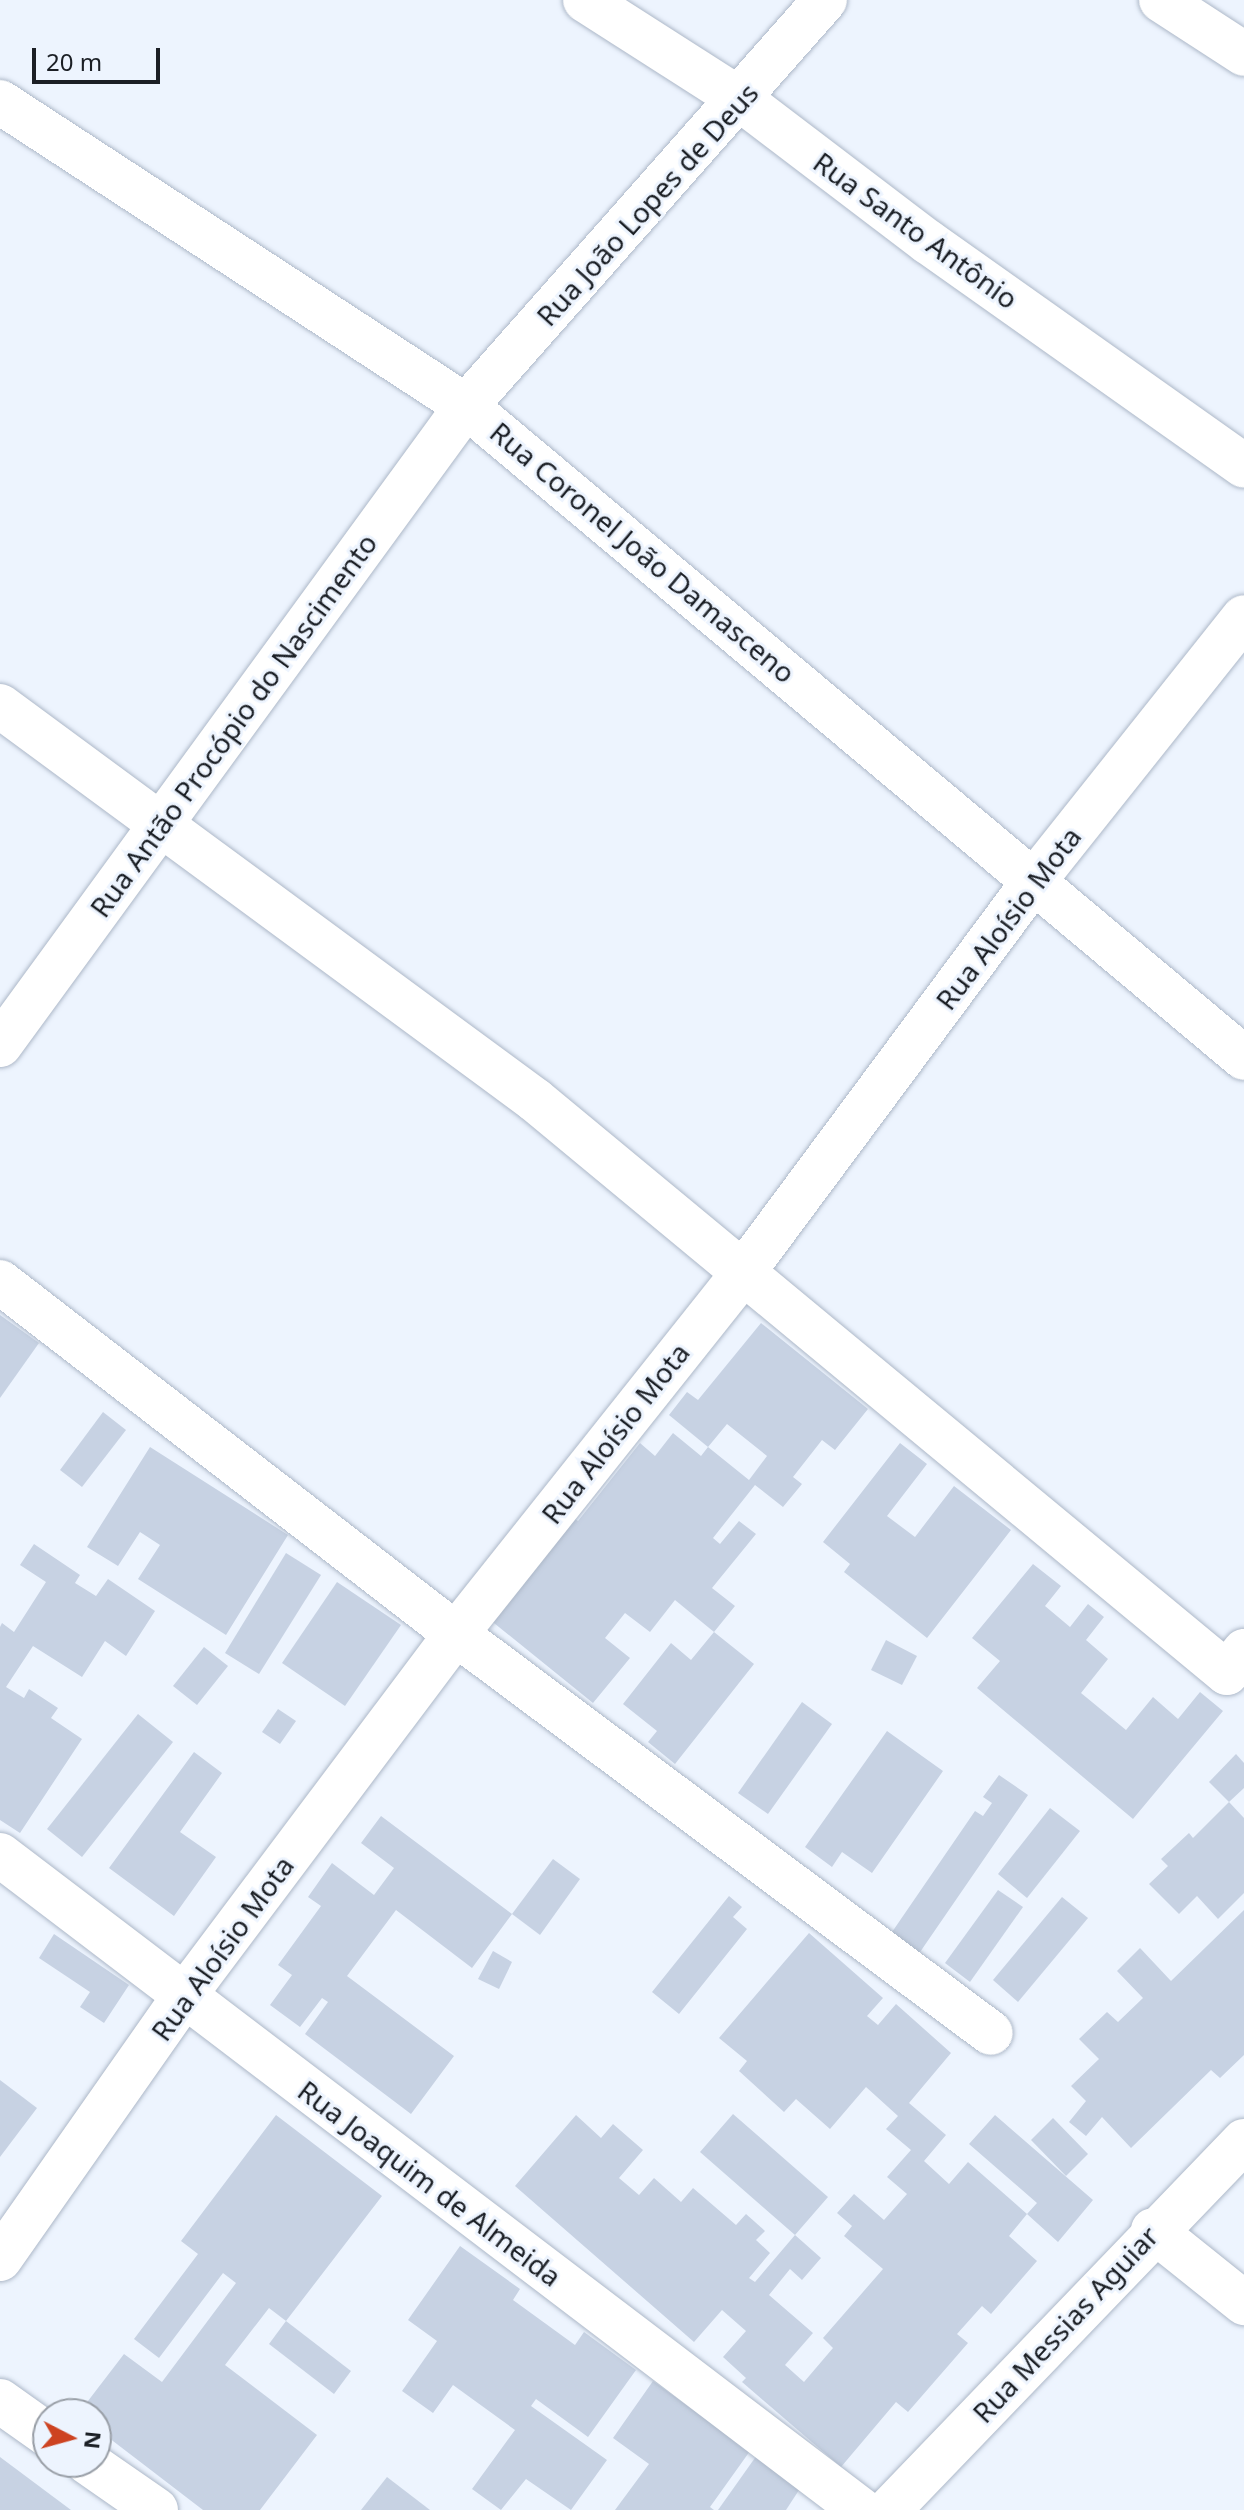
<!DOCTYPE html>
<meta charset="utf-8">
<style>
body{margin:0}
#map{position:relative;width:1244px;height:2510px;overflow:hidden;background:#edf4fe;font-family:"Noto Sans",sans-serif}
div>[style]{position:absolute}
.building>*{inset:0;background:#c7d2e3}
.roads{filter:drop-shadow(0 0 2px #adb8c8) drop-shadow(0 0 2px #adb8c8)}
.minor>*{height:44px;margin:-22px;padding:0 22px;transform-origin:22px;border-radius:22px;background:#fff}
.tertiary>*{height:44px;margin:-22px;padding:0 22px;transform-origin:22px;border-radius:22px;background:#fff}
span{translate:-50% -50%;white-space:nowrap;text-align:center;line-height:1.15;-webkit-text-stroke:6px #edf4fe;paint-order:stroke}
.street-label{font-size:28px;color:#1b1f25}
.north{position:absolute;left:32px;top:2398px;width:80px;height:80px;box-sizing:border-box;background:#edf4fe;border:2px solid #999fa7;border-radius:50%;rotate:96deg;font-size:22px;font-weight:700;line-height:32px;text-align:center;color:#1b1f25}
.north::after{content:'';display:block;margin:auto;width:28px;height:36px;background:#cd4321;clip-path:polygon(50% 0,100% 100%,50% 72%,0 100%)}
.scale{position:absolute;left:32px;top:48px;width:128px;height:36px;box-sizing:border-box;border:4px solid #1b1f25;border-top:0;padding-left:10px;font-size:24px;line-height:28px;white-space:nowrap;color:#1b1f25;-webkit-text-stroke:6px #edf4fe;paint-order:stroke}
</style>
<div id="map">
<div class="building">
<i style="clip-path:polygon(0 1315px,39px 1343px,0 1398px)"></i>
<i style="clip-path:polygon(evenodd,761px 1323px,868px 1409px,835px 1450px,822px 1440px,793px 1477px,802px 1484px,783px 1507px,755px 1485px,713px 1538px,720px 1544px,739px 1521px,756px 1534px,712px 1588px,735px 1606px,714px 1632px,754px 1664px,675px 1764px,648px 1742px,657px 1731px,623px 1704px,671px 1643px,691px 1660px,714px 1632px,675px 1600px,650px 1632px,625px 1613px,605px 1638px,630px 1658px,593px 1703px,489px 1619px,571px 1516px,578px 1521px,640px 1443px,655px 1456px,673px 1433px,701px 1456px,708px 1447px,669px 1415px,687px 1392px,698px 1400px,761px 1323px,727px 1424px,767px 1456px,749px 1480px,708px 1447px,727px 1424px)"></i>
<i style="clip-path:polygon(103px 1412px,126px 1430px,82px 1487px,60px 1470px)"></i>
<i style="clip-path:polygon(900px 1443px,927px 1464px,887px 1516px,915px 1537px,954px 1486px,1011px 1530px,927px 1638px,844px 1572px,850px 1564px,823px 1542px)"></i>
<i style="clip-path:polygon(150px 1447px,288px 1535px,226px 1635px,138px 1579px,160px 1545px,140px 1532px,118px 1566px,87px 1547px)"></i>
<i style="clip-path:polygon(34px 1544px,80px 1575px,75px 1583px,96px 1596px,108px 1579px,155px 1611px,126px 1656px,105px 1641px,82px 1677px,33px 1646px,6px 1687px,24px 1698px,29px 1689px,58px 1708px,51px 1718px,82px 1739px,20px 1833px,0 1820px,0 1627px,2px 1623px,14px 1632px,46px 1582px,20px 1565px)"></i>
<i style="clip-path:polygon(286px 1553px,321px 1575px,259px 1674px,225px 1653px)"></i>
<i style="clip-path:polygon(1033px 1564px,1061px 1586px,1045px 1606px,1070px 1627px,1088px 1604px,1104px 1617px,1086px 1640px,1108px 1659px,1081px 1693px,1126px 1730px,1153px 1697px,1178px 1719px,1200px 1692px,1223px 1711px,1133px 1819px,977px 1688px,1000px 1661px,972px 1638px)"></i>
<i style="clip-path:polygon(337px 1582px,401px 1625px,345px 1706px,282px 1663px)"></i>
<i style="clip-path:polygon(886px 1640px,917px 1656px,902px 1685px,871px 1670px)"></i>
<i style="clip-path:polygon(204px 1647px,228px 1666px,197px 1705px,173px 1686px)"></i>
<i style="clip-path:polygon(802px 1702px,832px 1724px,768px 1814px,738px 1793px)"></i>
<i style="clip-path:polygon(278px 1709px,296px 1721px,280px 1744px,262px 1732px)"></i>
<i style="clip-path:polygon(138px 1714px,173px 1742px,82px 1857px,47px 1829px)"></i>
<i style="clip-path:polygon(887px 1731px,943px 1771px,872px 1873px,842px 1852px,832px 1867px,805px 1847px)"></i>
<i style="clip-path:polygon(194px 1752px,222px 1773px,180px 1832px,216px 1857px,174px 1916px,109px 1868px)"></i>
<i style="clip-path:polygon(1236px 1754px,1244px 1763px,1244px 1788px,1229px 1802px,1209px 1782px)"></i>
<i style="clip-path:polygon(999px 1775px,1028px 1795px,918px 1955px,890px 1935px,975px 1811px,983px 1816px,992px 1803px,983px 1797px)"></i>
<i style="clip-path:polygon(1229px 1802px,1244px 1818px,1244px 1893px,1218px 1919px,1197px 1896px,1179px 1914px,1149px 1884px,1168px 1866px,1161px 1859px,1189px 1833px,1193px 1838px)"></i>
<i style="clip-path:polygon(1050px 1808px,1080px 1831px,1027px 1898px,998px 1874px)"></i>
<i style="clip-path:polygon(381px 1816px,512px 1914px,472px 1968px,396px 1910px,347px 1976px,454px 2056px,411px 2114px,305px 2034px,328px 2002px,322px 1998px,300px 2027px,270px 2005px,292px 1975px,278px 1965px,321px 1906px,308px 1897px,332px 1863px,374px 1895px,394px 1868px,361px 1843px)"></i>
<i style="clip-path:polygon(553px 1859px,580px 1879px,540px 1935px,512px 1914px)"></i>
<i style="clip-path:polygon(998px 1890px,1023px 1907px,970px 1982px,945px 1963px)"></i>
<i style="clip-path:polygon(729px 1896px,742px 1907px,733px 1917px,747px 1929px,679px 2014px,652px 1992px)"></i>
<i style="clip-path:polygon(1062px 1897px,1088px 1918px,1018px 2002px,993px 1980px)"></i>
<i style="clip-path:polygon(1244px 1910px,1244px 2055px,1220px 2078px,1211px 2070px,1131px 2148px,1102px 2117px,1086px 2136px,1069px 2122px,1086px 2101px,1071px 2086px,1099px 2059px,1079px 2039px,1107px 2012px,1118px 2022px,1143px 1998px,1117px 1971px,1140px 1948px,1171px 1981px)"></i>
<i style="clip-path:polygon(809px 1933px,883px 1998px,867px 2016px,878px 2025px,896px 2004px,951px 2053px,909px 2103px,946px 2135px,924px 2161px,949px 2184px,968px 2162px,1027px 2214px,1009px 2236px,1037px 2261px,991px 2314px,982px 2306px,957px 2334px,968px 2343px,908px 2412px,896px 2402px,841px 2467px,742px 2382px,746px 2378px,723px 2357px,746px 2331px,722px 2310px,694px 2342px,515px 2186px,576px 2115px,601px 2138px,613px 2124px,643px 2150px,619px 2178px,639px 2195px,654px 2178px,681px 2202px,693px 2188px,736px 2225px,746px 2214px,765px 2231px,756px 2240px,770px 2253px,749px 2278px,755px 2282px,795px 2235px,700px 2152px,733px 2114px,828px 2197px,795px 2235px,821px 2258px,802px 2280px,790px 2269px,769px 2295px,813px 2333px,785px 2365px,804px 2382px,833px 2348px,823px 2338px,883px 2269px,844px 2236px,852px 2226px,837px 2213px,854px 2194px,884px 2220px,907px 2194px,887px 2177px,911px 2150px,886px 2129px,898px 2116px,866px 2087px,830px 2129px,796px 2099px,784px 2112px,739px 2071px,747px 2061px,719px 2038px)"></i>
<i style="clip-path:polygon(54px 1934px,129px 1985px,104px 2023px,80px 2007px,90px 1992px,39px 1958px)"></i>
<i style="clip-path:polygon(493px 1951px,512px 1962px,499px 1989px,478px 1979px)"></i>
<i style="clip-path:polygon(0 2080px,37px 2108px,0 2157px)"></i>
<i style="clip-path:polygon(276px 2115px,382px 2196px,286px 2321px,269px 2308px,225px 2365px,317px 2435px,260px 2510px,203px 2510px,96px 2428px,96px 2414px,78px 2414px,124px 2354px,162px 2382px,236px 2283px,223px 2273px,159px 2358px,134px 2339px,198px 2254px,181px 2241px)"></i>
<i style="clip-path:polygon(995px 2115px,1093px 2200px,1058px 2242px,1027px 2214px,1037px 2203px,969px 2144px)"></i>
<i style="clip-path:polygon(1053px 2118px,1088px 2154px,1066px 2176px,1031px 2140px)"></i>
<i style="clip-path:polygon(460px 2246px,520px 2289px,513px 2300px,575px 2345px,584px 2332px,636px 2370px,588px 2437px,536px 2399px,531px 2406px,607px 2460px,571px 2510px,526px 2479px,501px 2510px,472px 2489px,515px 2430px,453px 2385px,433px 2413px,402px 2391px,437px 2341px,408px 2320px)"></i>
<i style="clip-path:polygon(286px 2321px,351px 2371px,334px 2394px,269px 2344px)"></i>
<i style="clip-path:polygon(653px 2381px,750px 2451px,710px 2507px,714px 2510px,615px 2510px,649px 2464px,613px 2438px)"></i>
<i style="clip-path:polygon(757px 2455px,801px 2487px,786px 2510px,718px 2510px)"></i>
<i style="clip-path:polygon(0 2457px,71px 2510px,0 2510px)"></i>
<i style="clip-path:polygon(387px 2477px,430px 2510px,361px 2510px)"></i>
</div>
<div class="roads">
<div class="minor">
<i style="left:585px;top:0;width:184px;rotate:32.6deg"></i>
<i style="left:740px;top:99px;width:236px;rotate:37.3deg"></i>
<i style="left:928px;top:242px;width:387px;rotate:35.3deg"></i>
<i style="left:1161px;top:0;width:99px;rotate:33deg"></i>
<i style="left:0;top:102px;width:556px;rotate:33.12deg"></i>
<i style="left:466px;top:406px;width:1015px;rotate:39.96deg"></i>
<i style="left:0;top:706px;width:664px;rotate:36.37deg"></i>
<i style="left:535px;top:1100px;width:898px;rotate:39.63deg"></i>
<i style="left:1227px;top:1673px;width:28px;rotate:-52deg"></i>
<i style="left:0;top:1045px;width:791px;rotate:-53.9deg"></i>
<i style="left:466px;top:406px;width:542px;rotate:-48.52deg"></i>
<i style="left:0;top:1282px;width:576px;rotate:37.67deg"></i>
<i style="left:456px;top:1634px;width:667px;rotate:36.72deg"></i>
<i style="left:0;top:1855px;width:1082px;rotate:37.26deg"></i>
<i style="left:1153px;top:2230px;width:117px;rotate:38.7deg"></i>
<i style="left:0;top:2259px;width:321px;rotate:-55deg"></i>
<i style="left:184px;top:1996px;width:453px;rotate:-53.1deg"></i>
<i style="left:456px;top:1634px;width:460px;rotate:-51.5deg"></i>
<i style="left:742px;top:1274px;width:490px;rotate:-53.4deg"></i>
<i style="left:1034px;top:881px;width:337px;rotate:-51.5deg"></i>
<i style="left:0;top:2401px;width:59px;rotate:35.3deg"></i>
<i style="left:87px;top:2462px;width:84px;rotate:34.8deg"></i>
</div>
<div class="tertiary">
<i style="left:889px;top:2510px;width:512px;rotate:-46.11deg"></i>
</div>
</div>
<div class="street-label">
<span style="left:647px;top:204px;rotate:-48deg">Rua João Lopes de Deus</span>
<span style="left:916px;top:230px;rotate:36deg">Rua Santo Antônio</span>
<span style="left:643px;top:552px;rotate:40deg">Rua Coronel João Damasceno</span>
<span style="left:233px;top:725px;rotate:-54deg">Rua Antão Procópio do Nascimento</span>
<span style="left:1008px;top:918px;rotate:-53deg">Rua Aloísio Mota</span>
<span style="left:615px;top:1433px;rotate:-52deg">Rua Aloísio Mota</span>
<span style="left:222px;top:1948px;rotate:-54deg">Rua Aloísio Mota</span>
<span style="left:430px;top:2183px;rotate:37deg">Rua Joaquim de Almeida</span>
<span style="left:1065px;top:2324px;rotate:-47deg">Rua Messias Aguiar</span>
</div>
<div class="north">N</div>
<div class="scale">20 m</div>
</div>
